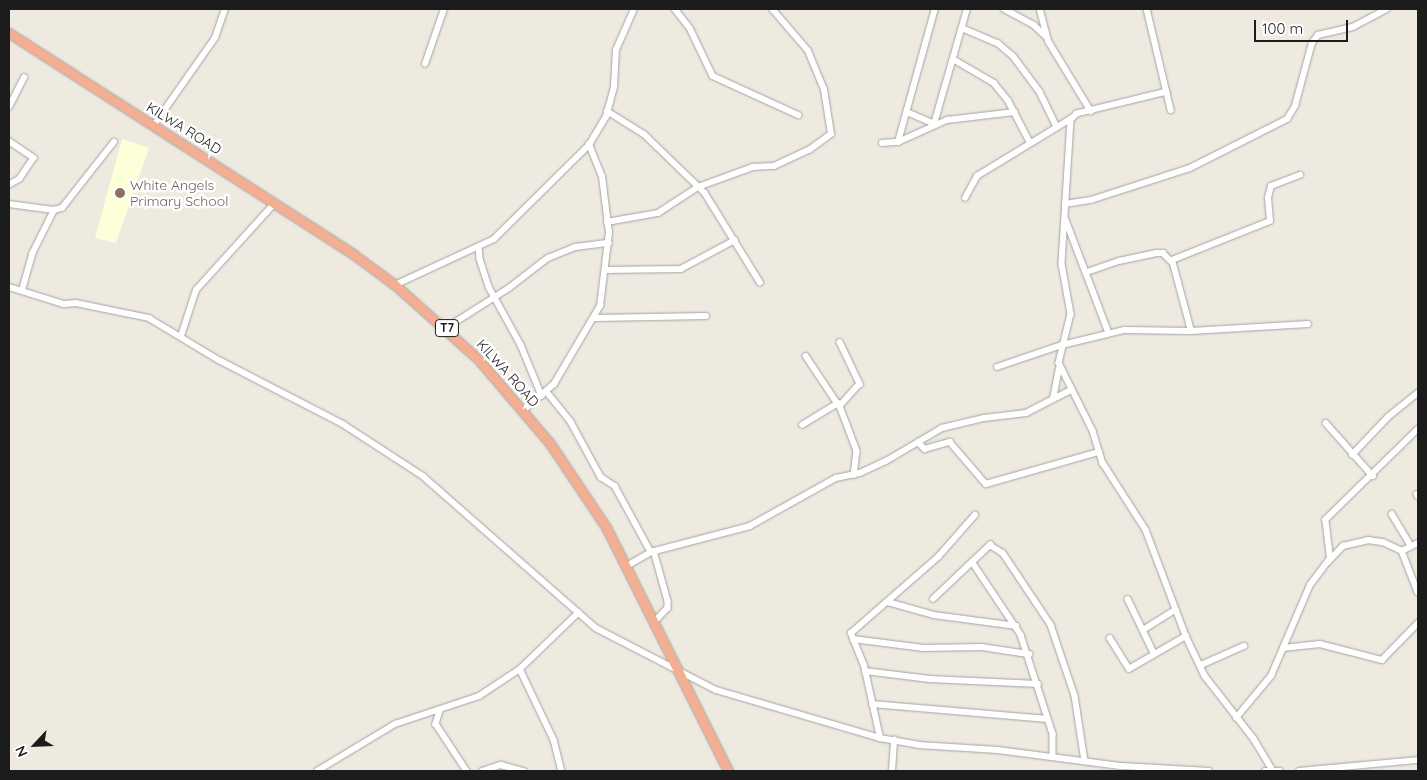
<!DOCTYPE html>
<style>
body{margin:0}
#map{position:relative;width:1427px;height:780px;overflow:hidden;background:#eeeae0;font-family:Quicksand,sans-serif}
div>[style]{position:absolute}
.education>*{inset:0;background:#fdffd8}
.roads{filter:drop-shadow(0 0 1px #a3a3a3) drop-shadow(0 0 1px #a3a3a3)}
.minor>*{height:5.5px;margin:-2.75px;padding:0 2.75px;transform-origin:2.75px;border-radius:2.75px;background:#fff}
.trunk>*{height:9px;margin:-4.5px;padding:0 4.5px;transform-origin:4.5px;border-radius:4.5px;background:#f4ae92}
.dots>*{width:14px;height:14px;translate:-50% -50%;box-sizing:border-box;border:2px solid #fff;border-radius:50%}
span{translate:-50% -50%;white-space:nowrap;text-align:center;line-height:1.15;-webkit-text-stroke:5px #fff;paint-order:stroke}
.shield-label span{padding:1px 4px;background:#fff;border:1px solid;border-radius:4px;-webkit-text-stroke-width:0}
.shield-label{font-size:12px;color:#1c1c1c;font-weight:700}
.street-label{font-size:14px;color:#1c1c1c}
.education-label{font-size:14px;color:#785e54}
.left{translate:0 -50%;text-align:left}
.frame{position:absolute;inset:0;border:10px solid #1c1c1c;pointer-events:none}
.north{position:absolute;left:10px;top:720px;width:50px;height:50px;-webkit-text-stroke:4px #fff;paint-order:stroke;rotate:245deg;font-size:14px;font-weight:700;line-height:20px;text-align:center;color:#1c1c1c}
.north::after{content:'';display:block;margin:auto;width:18px;height:22px;background:#1c1c1c;clip-path:polygon(50% 0,100% 100%,50% 72%,0 100%)}
.scale{position:absolute;left:1254px;top:20px;width:94px;height:22px;box-sizing:border-box;border:2px solid #1c1c1c;border-top:0;padding-left:6px;font-size:15px;line-height:18px;white-space:nowrap;color:#1c1c1c;-webkit-text-stroke:4px #fff;paint-order:stroke}
</style>
<div id="map">
<div class="education">
<i style="clip-path:polygon(122px 139px,149px 148px,116px 243px,95px 238px)"></i>
</div>
<div class="roads">
<div class="minor">
<i style="left:675px;top:9px;width:24px;rotate:52deg"></i>
<i style="left:690px;top:28px;width:53px;rotate:64.4deg"></i>
<i style="left:713px;top:76px;width:94px;rotate:24.6deg"></i>
<i style="left:1004px;top:9px;width:34px;rotate:28deg"></i>
<i style="left:1034px;top:25px;width:16px;rotate:43deg"></i>
<i style="left:1040px;top:9px;width:34px;rotate:75deg"></i>
<i style="left:1049px;top:42px;width:81px;rotate:58.7deg"></i>
<i style="left:1147px;top:9px;width:104px;rotate:76.6deg"></i>
<i style="left:962px;top:28px;width:39px;rotate:23deg"></i>
<i style="left:998px;top:43px;width:21px;rotate:41deg"></i>
<i style="left:1014px;top:57px;width:44px;rotate:53.4deg"></i>
<i style="left:1040px;top:92px;width:37px;rotate:64deg"></i>
<i style="left:953px;top:59px;width:48px;rotate:30.3deg"></i>
<i style="left:994px;top:83px;width:22px;rotate:51deg"></i>
<i style="left:1008px;top:100px;width:47px;rotate:62.4deg"></i>
<i style="left:425px;top:64px;width:58px;rotate:-70.9deg"></i>
<i style="left:1167px;top:92px;width:93px;rotate:166.3deg"></i>
<i style="left:1077px;top:114px;width:8px;rotate:135deg"></i>
<i style="left:1071px;top:120px;width:144px;rotate:93.6deg"></i>
<i style="left:1062px;top:264px;width:51px;rotate:79.8deg"></i>
<i style="left:1071px;top:314px;width:50px;rotate:103.8deg"></i>
<i style="left:1059px;top:363px;width:76px;rotate:63.4deg"></i>
<i style="left:1093px;top:431px;width:34px;rotate:73deg"></i>
<i style="left:1103px;top:463px;width:80px;rotate:57.3deg"></i>
<i style="left:1146px;top:530px;width:113px;rotate:69.3deg"></i>
<i style="left:1186px;top:636px;width:44px;rotate:64.6deg"></i>
<i style="left:1205px;top:676px;width:80px;rotate:52.1deg"></i>
<i style="left:1254px;top:739px;width:37px;rotate:59deg"></i>
<i style="left:9px;top:107px;width:33px;rotate:-63deg"></i>
<i style="left:607px;top:111px;width:44px;rotate:31.9deg"></i>
<i style="left:644px;top:134px;width:85px;rotate:44deg"></i>
<i style="left:705px;top:193px;width:105px;rotate:58.3deg"></i>
<i style="left:907px;top:112px;width:30px;rotate:23deg"></i>
<i style="left:934px;top:124px;width:120px;rotate:-74deg"></i>
<i style="left:154px;top:125px;width:106px;rotate:-55deg"></i>
<i style="left:215px;top:38px;width:31px;rotate:-71deg"></i>
<i style="left:9px;top:141px;width:30px;rotate:34deg"></i>
<i style="left:34px;top:158px;width:25px;rotate:124deg"></i>
<i style="left:20px;top:179px;width:13px;rotate:151deg"></i>
<i style="left:898px;top:142px;width:138px;rotate:-74.5deg"></i>
<i style="left:882px;top:143px;width:16px;rotate:-4deg"></i>
<i style="left:898px;top:142px;width:54px;rotate:-24.2deg"></i>
<i style="left:947px;top:120px;width:68px;rotate:-6.7deg"></i>
<i style="left:965px;top:198px;width:25px;rotate:-61deg"></i>
<i style="left:977px;top:176px;width:111px;rotate:-31.4deg"></i>
<i style="left:9px;top:204px;width:45px;rotate:7.6deg"></i>
<i style="left:54px;top:210px;width:8px;rotate:-14deg"></i>
<i style="left:62px;top:208px;width:84px;rotate:-51.8deg"></i>
<i style="left:1065px;top:204px;width:26px;rotate:-9deg"></i>
<i style="left:1091px;top:200px;width:104px;rotate:-17.9deg"></i>
<i style="left:1190px;top:168px;width:109px;rotate:-26.8deg"></i>
<i style="left:1287px;top:119px;width:15px;rotate:-58deg"></i>
<i style="left:1295px;top:106px;width:65px;rotate:-74.9deg"></i>
<i style="left:1312px;top:43px;width:10px;rotate:-53deg"></i>
<i style="left:1318px;top:35px;width:36px;rotate:-13deg"></i>
<i style="left:1353px;top:27px;width:38px;rotate:-28deg"></i>
<i style="left:1066px;top:220px;width:121px;rotate:69.2deg"></i>
<i style="left:607px;top:222px;width:52px;rotate:-10deg"></i>
<i style="left:658px;top:213px;width:48px;rotate:-33deg"></i>
<i style="left:698px;top:187px;width:59px;rotate:-20deg"></i>
<i style="left:753px;top:167px;width:21px;rotate:-3deg"></i>
<i style="left:774px;top:166px;width:38px;rotate:-25deg"></i>
<i style="left:809px;top:150px;width:27px;rotate:-36deg"></i>
<i style="left:831px;top:134px;width:45px;rotate:-99deg"></i>
<i style="left:824px;top:90px;width:42px;rotate:-112.3deg"></i>
<i style="left:808px;top:51px;width:55px;rotate:-130.6deg"></i>
<i style="left:479px;top:247px;width:12px;rotate:85deg"></i>
<i style="left:480px;top:259px;width:29px;rotate:72deg"></i>
<i style="left:489px;top:287px;width:66px;rotate:61.1deg"></i>
<i style="left:521px;top:345px;width:55px;rotate:67.6deg"></i>
<i style="left:606px;top:270px;width:75px;rotate:-0.8deg"></i>
<i style="left:681px;top:269px;width:61px;rotate:-28.2deg"></i>
<i style="left:1087px;top:272px;width:34px;rotate:-19deg"></i>
<i style="left:1119px;top:261px;width:38px;rotate:-12deg"></i>
<i style="left:1156px;top:253px;width:7px"></i>
<i style="left:1163px;top:253px;width:11px;rotate:45deg"></i>
<i style="left:395px;top:285px;width:109px;rotate:-24.9deg"></i>
<i style="left:494px;top:239px;width:134px;rotate:-44.7deg"></i>
<i style="left:589px;top:145px;width:33px;rotate:-59deg"></i>
<i style="left:606px;top:117px;width:31px;rotate:-75deg"></i>
<i style="left:614px;top:87px;width:37px;rotate:-87deg"></i>
<i style="left:616px;top:50px;width:45px;rotate:-66.3deg"></i>
<i style="left:9px;top:287px;width:58px;rotate:17.2deg"></i>
<i style="left:64px;top:304px;width:12px;rotate:-5deg"></i>
<i style="left:76px;top:303px;width:75px;rotate:11.6deg"></i>
<i style="left:149px;top:318px;width:82px;rotate:31deg"></i>
<i style="left:219px;top:360px;width:140px;rotate:27.3deg"></i>
<i style="left:343px;top:424px;width:95px;rotate:33deg"></i>
<i style="left:423px;top:476px;width:230px;rotate:41.3deg"></i>
<i style="left:596px;top:628px;width:135px;rotate:27.3deg"></i>
<i style="left:716px;top:690px;width:171px;rotate:16.3deg"></i>
<i style="left:880px;top:738px;width:40px;rotate:10deg"></i>
<i style="left:919px;top:745px;width:79px;rotate:3.6deg"></i>
<i style="left:998px;top:750px;width:125px;rotate:7.4deg"></i>
<i style="left:1122px;top:766px;width:87px;rotate:3.3deg"></i>
<i style="left:22px;top:290px;width:37px;rotate:-74deg"></i>
<i style="left:32px;top:254px;width:49px;rotate:-63.4deg"></i>
<i style="left:596px;top:318px;width:110px;rotate:-1deg"></i>
<i style="left:446px;top:328px;width:75px;rotate:-32.4deg"></i>
<i style="left:509px;top:288px;width:49px;rotate:-37.6deg"></i>
<i style="left:548px;top:258px;width:29px;rotate:-22deg"></i>
<i style="left:575px;top:247px;width:34px;rotate:-7deg"></i>
<i style="left:1191px;top:331px;width:73px;rotate:-105deg"></i>
<i style="left:1172px;top:260px;width:105px;rotate:-21.7deg"></i>
<i style="left:1270px;top:221px;width:23px;rotate:-95deg"></i>
<i style="left:1268px;top:198px;width:12px;rotate:-76deg"></i>
<i style="left:1271px;top:186px;width:31px;rotate:-21deg"></i>
<i style="left:181px;top:336px;width:48px;rotate:-71.9deg"></i>
<i style="left:196px;top:290px;width:118px;rotate:-47.8deg"></i>
<i style="left:840px;top:342px;width:47px;rotate:64.5deg"></i>
<i style="left:860px;top:384px;width:30px;rotate:132deg"></i>
<i style="left:840px;top:406px;width:48px;rotate:69.3deg"></i>
<i style="left:857px;top:451px;width:24px;rotate:97deg"></i>
<i style="left:806px;top:356px;width:61px;rotate:56.3deg"></i>
<i style="left:997px;top:367px;width:69px;rotate:-18.7deg"></i>
<i style="left:1062px;top:345px;width:64px;rotate:-13.6deg"></i>
<i style="left:1124px;top:330px;width:67px;rotate:0.9deg"></i>
<i style="left:1191px;top:331px;width:117px;rotate:-3.4deg"></i>
<i style="left:547px;top:392px;width:38px;rotate:51deg"></i>
<i style="left:571px;top:422px;width:63px;rotate:61.4deg"></i>
<i style="left:601px;top:477px;width:17px;rotate:33deg"></i>
<i style="left:615px;top:486px;width:75px;rotate:61.4deg"></i>
<i style="left:1053px;top:399px;width:31px;rotate:-79deg"></i>
<i style="left:524px;top:410px;width:40px;rotate:-41deg"></i>
<i style="left:554px;top:384px;width:91px;rotate:-59.5deg"></i>
<i style="left:600px;top:306px;width:74px;rotate:-83deg"></i>
<i style="left:609px;top:233px;width:56px;rotate:-97.1deg"></i>
<i style="left:602px;top:177px;width:35px;rotate:-112deg"></i>
<i style="left:1326px;top:423px;width:71px;rotate:48.4deg"></i>
<i style="left:802px;top:425px;width:42px;rotate:-31.4deg"></i>
<i style="left:918px;top:442px;width:10px;rotate:45deg"></i>
<i style="left:925px;top:449px;width:26px;rotate:-16deg"></i>
<i style="left:950px;top:442px;width:55px;rotate:49.4deg"></i>
<i style="left:986px;top:484px;width:116px;rotate:-15.9deg"></i>
<i style="left:1352px;top:455px;width:52px;rotate:-46.5deg"></i>
<i style="left:1388px;top:417px;width:38px;rotate:-39deg"></i>
<i style="left:1417px;top:494px;width:2px;rotate:63deg"></i>
<i style="left:1392px;top:514px;width:37px;rotate:59deg"></i>
<i style="left:654px;top:551px;width:52px;rotate:74.4deg"></i>
<i style="left:668px;top:601px;width:7px;rotate:90deg"></i>
<i style="left:668px;top:608px;width:18px;rotate:133deg"></i>
<i style="left:1402px;top:551px;width:18px;rotate:-27deg"></i>
<i style="left:1328px;top:562px;width:22px;rotate:-47deg"></i>
<i style="left:1343px;top:546px;width:26px;rotate:-13deg"></i>
<i style="left:1368px;top:540px;width:15px;rotate:8deg"></i>
<i style="left:1383px;top:542px;width:21px;rotate:25deg"></i>
<i style="left:1402px;top:551px;width:44px;rotate:68.7deg"></i>
<i style="left:973px;top:563px;width:87px;rotate:56.3deg"></i>
<i style="left:1021px;top:635px;width:104px;rotate:72.1deg"></i>
<i style="left:1053px;top:734px;width:23px;rotate:90deg"></i>
<i style="left:627px;top:566px;width:28px;rotate:-30deg"></i>
<i style="left:651px;top:552px;width:102px;rotate:-14.7deg"></i>
<i style="left:750px;top:526px;width:98px;rotate:-29.2deg"></i>
<i style="left:836px;top:478px;width:25px;rotate:-12deg"></i>
<i style="left:860px;top:473px;width:29px;rotate:-25deg"></i>
<i style="left:886px;top:461px;width:65px;rotate:-30.5deg"></i>
<i style="left:942px;top:428px;width:43px;rotate:-13.4deg"></i>
<i style="left:984px;top:418px;width:42px;rotate:-6.8deg"></i>
<i style="left:1026px;top:413px;width:51px;rotate:-27.1deg"></i>
<i style="left:933px;top:599px;width:79px;rotate:-43.5deg"></i>
<i style="left:990px;top:545px;width:15px;rotate:32deg"></i>
<i style="left:1003px;top:553px;width:87px;rotate:56.3deg"></i>
<i style="left:1051px;top:625px;width:75px;rotate:71.3deg"></i>
<i style="left:1075px;top:696px;width:66px;rotate:81.3deg"></i>
<i style="left:1128px;top:599px;width:60px;rotate:64.3deg"></i>
<i style="left:888px;top:602px;width:48px;rotate:15.8deg"></i>
<i style="left:934px;top:615px;width:83px;rotate:7.6deg"></i>
<i style="left:1143px;top:630px;width:38px;rotate:-32deg"></i>
<i style="left:1110px;top:638px;width:36px;rotate:58deg"></i>
<i style="left:1129px;top:669px;width:66px;rotate:-30.1deg"></i>
<i style="left:853px;top:639px;width:71px;rotate:7.3deg"></i>
<i style="left:923px;top:648px;width:59px;rotate:-1deg"></i>
<i style="left:982px;top:647px;width:48px;rotate:8.5deg"></i>
<i style="left:1283px;top:648px;width:37px;rotate:-6deg"></i>
<i style="left:1320px;top:644px;width:64px;rotate:14.5deg"></i>
<i style="left:1382px;top:660px;width:52px;rotate:-45.8deg"></i>
<i style="left:1201px;top:665px;width:47px;rotate:-23.8deg"></i>
<i style="left:520px;top:669px;width:79px;rotate:64.4deg"></i>
<i style="left:554px;top:740px;width:32px;rotate:76deg"></i>
<i style="left:865px;top:671px;width:65px;rotate:7deg"></i>
<i style="left:930px;top:679px;width:108px;rotate:2.7deg"></i>
<i style="left:872px;top:704px;width:176px;rotate:4.9deg"></i>
<i style="left:440px;top:711px;width:14px;rotate:107deg"></i>
<i style="left:436px;top:724px;width:56px;rotate:56.6deg"></i>
<i style="left:1236px;top:718px;width:55px;rotate:-50.2deg"></i>
<i style="left:1271px;top:676px;width:99px;rotate:-66.8deg"></i>
<i style="left:1310px;top:585px;width:34px;rotate:-53deg"></i>
<i style="left:1330px;top:558px;width:38px;rotate:-97deg"></i>
<i style="left:1325px;top:520px;width:130px;rotate:-44.4deg"></i>
<i style="left:880px;top:738px;width:74px;rotate:-102.5deg"></i>
<i style="left:864px;top:666px;width:35px;rotate:-112deg"></i>
<i style="left:851px;top:633px;width:116px;rotate:-41.1deg"></i>
<i style="left:938px;top:557px;width:56px;rotate:-48.6deg"></i>
<i style="left:317px;top:771px;width:91px;rotate:-31.1deg"></i>
<i style="left:395px;top:724px;width:89px;rotate:-18.4deg"></i>
<i style="left:479px;top:696px;width:49px;rotate:-33.4deg"></i>
<i style="left:520px;top:669px;width:81px;rotate:-44deg"></i>
<i style="left:482px;top:771px;width:20px;rotate:-18deg"></i>
<i style="left:501px;top:765px;width:24px;rotate:15deg"></i>
<i style="left:892px;top:771px;width:31px;rotate:-86deg"></i>
<i style="left:1265px;top:771px;width:15px"></i>
<i style="left:1299px;top:771px;width:120px;rotate:-5.3deg"></i>
</div>
<div class="trunk">
<i style="left:9px;top:33px;width:409px;rotate:32.7deg"></i>
<i style="left:353px;top:254px;width:52px;rotate:36.4deg"></i>
<i style="left:395px;top:285px;width:111px;rotate:41.7deg"></i>
<i style="left:478px;top:359px;width:109px;rotate:49.5deg"></i>
<i style="left:549px;top:442px;width:102px;rotate:56.2deg"></i>
<i style="left:606px;top:527px;width:273px;rotate:63.4deg"></i>
</div>
</div>
<div class="dots">
<i style="left:120px;top:193px;background:#8d6e63"></i>
</div>
<div class="shield-label">
<span style="left:447px;top:328px">T7</span>
</div>
<div class="street-label">
<span style="left:184px;top:128px;rotate:32deg">KILWA ROAD</span>
<span style="left:508px;top:373px;rotate:48deg">KILWA ROAD</span>
</div>
<div class="education-label">
<span class="left" style="left:130px;top:193px">White Angels<br>Primary School</span>
</div>
<div class="frame"></div>
<div class="north">N</div>
<div class="scale">100 m</div>
</div>
